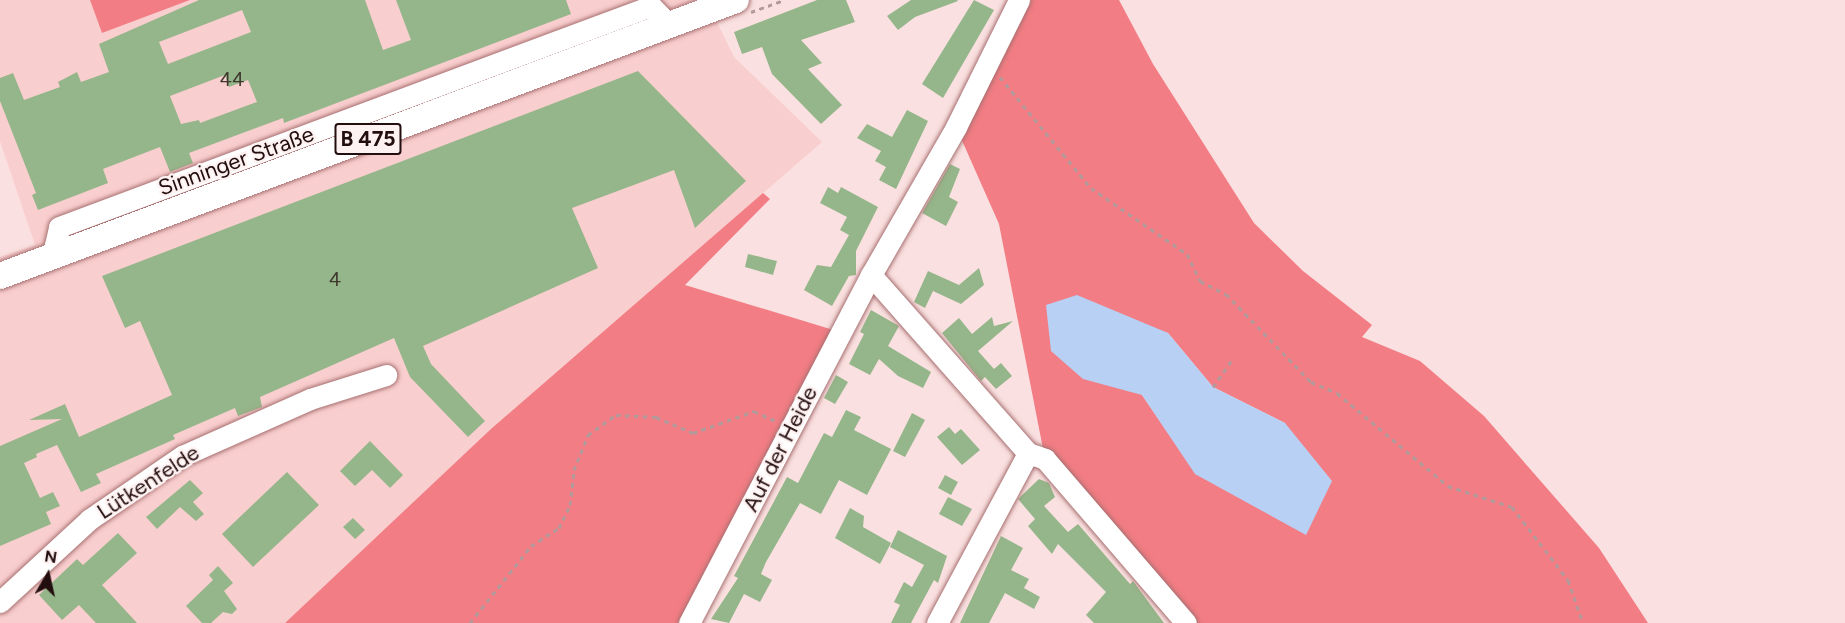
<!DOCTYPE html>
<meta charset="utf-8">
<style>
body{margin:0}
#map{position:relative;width:1845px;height:623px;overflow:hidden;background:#fae0e0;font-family:Figtree,sans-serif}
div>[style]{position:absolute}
.built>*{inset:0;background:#f9cece}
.forest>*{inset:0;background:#f27d84}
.water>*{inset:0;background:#b7d0f4}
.building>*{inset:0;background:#95b68a}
.path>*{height:3px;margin-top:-1.5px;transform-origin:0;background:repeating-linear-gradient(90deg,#b29a9a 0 4.5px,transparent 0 9px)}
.roads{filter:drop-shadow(0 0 2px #a76f70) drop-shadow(0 0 2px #a76f70)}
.minor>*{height:21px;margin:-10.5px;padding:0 10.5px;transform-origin:10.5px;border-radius:10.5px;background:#fff}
.major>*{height:26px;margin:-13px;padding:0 13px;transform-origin:13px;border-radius:13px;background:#fff}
span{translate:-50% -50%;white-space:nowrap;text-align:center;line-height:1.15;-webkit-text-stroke:4.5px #fef1f1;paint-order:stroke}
.number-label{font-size:20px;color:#40382e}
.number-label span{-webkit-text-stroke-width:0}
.shield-label span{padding:2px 4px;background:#fef1f1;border:2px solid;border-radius:4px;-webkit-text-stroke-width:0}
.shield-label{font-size:21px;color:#230e0f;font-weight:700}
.street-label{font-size:22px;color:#230e0f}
.north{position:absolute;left:18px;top:545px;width:60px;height:60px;-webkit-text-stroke:4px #fef1f1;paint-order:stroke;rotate:9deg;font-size:16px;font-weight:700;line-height:24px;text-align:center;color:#230e0f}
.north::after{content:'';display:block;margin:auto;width:21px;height:27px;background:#230e0f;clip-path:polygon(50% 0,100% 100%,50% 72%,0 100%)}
</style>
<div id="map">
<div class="built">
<i style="clip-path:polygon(0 0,90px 0,102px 33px,190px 0,734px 0,711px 10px,734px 57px,822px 142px,492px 428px,285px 623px,0 623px,0 257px,35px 245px,0 141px)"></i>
</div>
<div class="forest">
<i style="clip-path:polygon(90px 0,190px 0,102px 33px)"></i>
<i style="clip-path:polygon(evenodd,1019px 0,1119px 0,1153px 64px,1254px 223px,1303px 271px,1372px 325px,1362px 337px,1420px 361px,1484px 416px,1599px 548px,1648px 623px,1186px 623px,1045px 459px,999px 224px,956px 127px,1019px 0,1129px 319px,1168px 333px,1213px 387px,1285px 423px,1306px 534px,1196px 474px,1142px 395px,1129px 319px)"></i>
<i style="clip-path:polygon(763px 193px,770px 199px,685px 285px,840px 332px,689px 623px,285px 623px,492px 428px)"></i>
</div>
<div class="water">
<i style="clip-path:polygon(1077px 295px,1168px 333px,1213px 387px,1285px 423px,1332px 481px,1306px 535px,1195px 474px,1142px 395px,1083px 379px,1051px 351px,1046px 305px)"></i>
</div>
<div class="building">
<i style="clip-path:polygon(evenodd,199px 0,365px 0,383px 50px,411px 40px,396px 0,566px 0,571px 14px,284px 123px,283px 118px,189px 153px,193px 163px,170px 172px,160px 147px,103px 169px,108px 183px,38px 210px,32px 195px,36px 193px,0 101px,0 78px,13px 73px,24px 100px,60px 87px,58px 82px,77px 72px,81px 82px,109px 72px,99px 44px,199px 0,242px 10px,251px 32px,168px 64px,159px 42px,242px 10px,199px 0,225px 75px,229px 87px,248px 80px,257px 102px,200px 123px,199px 120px,181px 124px,170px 96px,225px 75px)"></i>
<i style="clip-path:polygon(817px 0,846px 0,855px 22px,801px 40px,822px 63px,808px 69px,842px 105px,821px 124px,772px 74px,762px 47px,742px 54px,734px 32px)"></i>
<i style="clip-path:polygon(911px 0,957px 0,958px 1px,915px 17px,898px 30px,887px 16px)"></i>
<i style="clip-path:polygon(974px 0,994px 10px,943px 98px,922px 84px)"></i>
<i style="clip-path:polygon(638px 71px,746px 181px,695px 228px,674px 170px,572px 208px,598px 268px,423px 346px,431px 364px,485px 421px,468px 437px,410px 377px,394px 338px,260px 397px,262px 407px,238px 416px,235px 408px,173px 435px,175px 439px,96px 474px,101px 483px,81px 492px,57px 445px,36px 454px,37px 457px,24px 463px,40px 498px,53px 492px,60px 506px,46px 512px,51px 524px,0 546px,0 446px,62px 419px,29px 420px,65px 404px,79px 437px,172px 395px,140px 321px,125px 328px,102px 276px)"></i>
<i style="clip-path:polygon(907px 110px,928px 121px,896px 189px,879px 180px,886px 167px,875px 161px,881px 151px,857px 138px,867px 124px,892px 137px)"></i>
<i style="clip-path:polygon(950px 164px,960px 169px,949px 197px,958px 202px,946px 226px,922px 213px)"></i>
<i style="clip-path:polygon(828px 187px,838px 193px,841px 187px,878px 207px,856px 251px,856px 275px,849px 276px,832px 306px,804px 290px,817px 265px,831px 267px,849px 235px,840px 230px,847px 217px,820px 203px)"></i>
<i style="clip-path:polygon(748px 254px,777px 261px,773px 275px,745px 267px)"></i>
<i style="clip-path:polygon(979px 268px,984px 285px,961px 304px,933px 291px,925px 308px,914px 302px,928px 271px,959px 285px)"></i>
<i style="clip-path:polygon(871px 310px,899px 326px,888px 346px,931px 372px,923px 388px,898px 376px,879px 359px,870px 375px,849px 364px,864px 334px,860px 332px)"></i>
<i style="clip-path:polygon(992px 317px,994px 326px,1013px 321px,978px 351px,994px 369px,1001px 363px,1012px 376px,996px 389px,985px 377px,981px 381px,942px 333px,959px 318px,972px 334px)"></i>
<i style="clip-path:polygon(836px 375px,848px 382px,835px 404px,824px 398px)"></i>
<i style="clip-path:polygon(846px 410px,861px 417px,854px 430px,891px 449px,867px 495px,839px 480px,821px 514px,800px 503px,766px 562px,761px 574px,772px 580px,760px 602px,744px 594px,729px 623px,711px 619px,738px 578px,734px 576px,787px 477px,798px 483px,824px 433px,832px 437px)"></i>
<i style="clip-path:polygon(912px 413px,925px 420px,905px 457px,893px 451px)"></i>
<i style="clip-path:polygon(949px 427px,955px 434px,961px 429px,980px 450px,962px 465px,937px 437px)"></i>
<i style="clip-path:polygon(370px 441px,403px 475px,390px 488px,372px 470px,355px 486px,340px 471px)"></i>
<i style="clip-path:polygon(287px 472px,319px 505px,253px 567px,222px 534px)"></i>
<i style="clip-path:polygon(945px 475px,958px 482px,951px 495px,938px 488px)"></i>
<i style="clip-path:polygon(1039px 479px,1049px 483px,1055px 497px,1044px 506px,1068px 532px,1078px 524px,1130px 584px,1133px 581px,1164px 623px,1094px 623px,1086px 615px,1106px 592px,1058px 544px,1052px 554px,1028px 526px,1035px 519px,1018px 499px)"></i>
<i style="clip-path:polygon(190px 480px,203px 493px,193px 502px,204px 514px,196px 521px,180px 507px,157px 529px,146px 517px)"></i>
<i style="clip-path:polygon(948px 497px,972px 509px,962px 526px,939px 514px)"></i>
<i style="clip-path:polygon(850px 508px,864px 516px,863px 527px,891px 543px,880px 564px,835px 538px)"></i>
<i style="clip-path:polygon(353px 518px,365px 530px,355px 539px,343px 527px)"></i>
<i style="clip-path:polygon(898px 530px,947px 556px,938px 583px,934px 580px,911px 623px,891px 623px,900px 605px,894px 602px,904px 582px,912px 587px,924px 565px,890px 547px)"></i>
<i style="clip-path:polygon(118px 533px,137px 553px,102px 585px,137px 623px,96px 623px,79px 605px,62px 620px,39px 595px,77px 559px,83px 565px)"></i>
<i style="clip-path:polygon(1001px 536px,1023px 548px,1011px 570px,1029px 579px,1024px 588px,1040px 597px,1034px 609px,1005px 593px,989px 623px,960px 623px)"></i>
<i style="clip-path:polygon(218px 566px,233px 583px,224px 591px,237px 609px,232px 614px,223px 612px,211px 623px,202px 623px,186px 606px,213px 580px,209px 575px)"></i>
</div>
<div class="path">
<i style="left:751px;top:12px;width:35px;rotate:-20deg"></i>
<i style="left:1000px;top:77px;width:144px;rotate:50.7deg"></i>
<i style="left:1091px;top:188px;width:116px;rotate:34.5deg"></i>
<i style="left:1187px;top:254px;width:30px;rotate:64deg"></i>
<i style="left:1200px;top:281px;width:29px;rotate:27deg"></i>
<i style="left:1226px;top:294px;width:122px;rotate:46deg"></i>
<i style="left:1311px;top:382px;width:28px;rotate:23deg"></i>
<i style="left:1337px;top:393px;width:145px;rotate:40deg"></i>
<i style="left:1448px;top:486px;width:67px;rotate:18.2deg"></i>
<i style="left:1512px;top:507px;width:92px;rotate:52.5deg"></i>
<i style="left:1568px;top:580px;width:46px;rotate:70.8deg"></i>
<i style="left:1213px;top:387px;width:32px;rotate:-55deg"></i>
<i style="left:470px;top:623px;width:98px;rotate:-51.6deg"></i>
<i style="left:531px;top:546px;width:33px;rotate:-33deg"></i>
<i style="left:559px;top:528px;width:25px;rotate:-64deg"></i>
<i style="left:570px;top:505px;width:35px;rotate:-83deg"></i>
<i style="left:574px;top:470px;width:38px;rotate:-68deg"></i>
<i style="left:588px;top:435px;width:34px;rotate:-36deg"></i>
<i style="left:616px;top:415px;width:40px;rotate:2.9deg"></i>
<i style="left:656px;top:417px;width:40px;rotate:23.4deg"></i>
<i style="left:693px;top:433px;width:65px;rotate:-19.8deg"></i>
<i style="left:754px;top:411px;width:23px;rotate:25deg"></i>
</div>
<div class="roads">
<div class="minor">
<i style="left:60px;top:255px;width:11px;rotate:-117deg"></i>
<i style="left:55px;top:245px;width:18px;rotate:-77deg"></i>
<i style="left:59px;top:227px;width:632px;rotate:-20.47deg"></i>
<i style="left:651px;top:6px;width:28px;rotate:46deg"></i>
<i style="left:871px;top:275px;width:171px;rotate:-60.1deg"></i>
<i style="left:956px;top:127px;width:142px;rotate:-63.6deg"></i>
<i style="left:0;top:602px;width:122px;rotate:-42.7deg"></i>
<i style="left:90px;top:519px;width:112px;rotate:-34.4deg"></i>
<i style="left:182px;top:456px;width:140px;rotate:-24deg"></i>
<i style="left:310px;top:399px;width:80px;rotate:-17.5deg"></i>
<i style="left:689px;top:623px;width:393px;rotate:-62.4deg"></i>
<i style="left:871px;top:275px;width:237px;rotate:48.6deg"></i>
<i style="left:1028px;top:453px;width:18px;rotate:19deg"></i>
<i style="left:1045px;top:459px;width:216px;rotate:49.3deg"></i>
<i style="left:937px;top:623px;width:193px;rotate:-61.8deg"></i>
</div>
<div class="major">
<i style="left:0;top:276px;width:786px;rotate:-20.56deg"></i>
</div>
</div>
<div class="number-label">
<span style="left:232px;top:79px">44</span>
<span style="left:335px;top:279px">4</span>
</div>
<div class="shield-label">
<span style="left:368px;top:139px">B 475</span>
</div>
<div class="street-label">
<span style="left:236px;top:161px;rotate:-20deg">Sinninger Straße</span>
<span style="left:780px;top:449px;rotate:-63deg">Auf der Heide</span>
<span style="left:148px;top:482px;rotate:-33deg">Lütkenfelde</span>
</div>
<div class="north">N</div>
</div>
